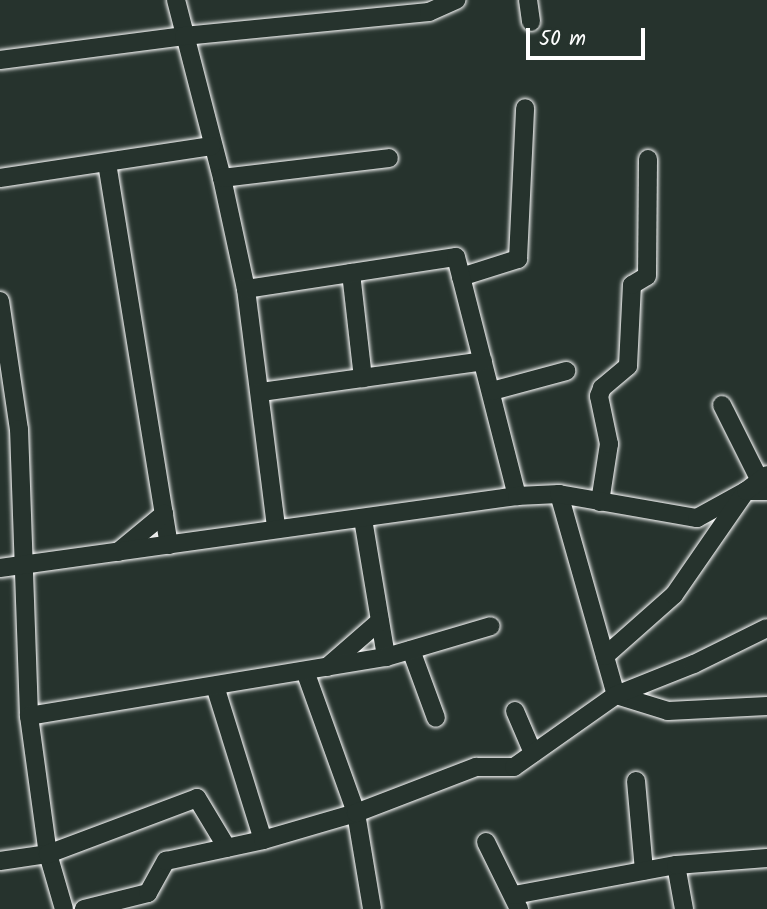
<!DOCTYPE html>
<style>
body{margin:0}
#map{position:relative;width:767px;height:909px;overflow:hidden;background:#26332d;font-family:Kalam,sans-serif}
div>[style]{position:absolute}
.roads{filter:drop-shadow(0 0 2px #fff) drop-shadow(0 0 2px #fff)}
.street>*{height:18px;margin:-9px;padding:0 9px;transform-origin:9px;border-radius:9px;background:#26332d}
span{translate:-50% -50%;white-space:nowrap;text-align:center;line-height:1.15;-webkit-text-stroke:7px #26332d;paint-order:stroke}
.scale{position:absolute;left:526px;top:28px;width:119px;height:32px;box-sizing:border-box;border:4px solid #fff;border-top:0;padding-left:9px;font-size:21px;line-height:24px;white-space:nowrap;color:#fff;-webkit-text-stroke:5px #26332d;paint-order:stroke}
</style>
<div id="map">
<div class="roads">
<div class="street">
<i style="left:176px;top:0;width:184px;rotate:75.5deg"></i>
<i style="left:222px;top:178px;width:114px;rotate:77.8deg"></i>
<i style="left:246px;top:289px;width:240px;rotate:82.8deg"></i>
<i style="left:528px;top:0;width:22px;rotate:82deg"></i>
<i style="left:0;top:60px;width:186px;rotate:-7.4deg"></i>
<i style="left:184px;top:36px;width:246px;rotate:-5.6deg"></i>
<i style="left:429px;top:12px;width:30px;rotate:-24deg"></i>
<i style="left:107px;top:163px;width:387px;rotate:80.8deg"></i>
<i style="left:0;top:178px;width:214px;rotate:-8.6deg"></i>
<i style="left:222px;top:178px;width:168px;rotate:-6.8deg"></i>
<i style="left:351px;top:273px;width:106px;rotate:83.5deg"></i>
<i style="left:461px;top:277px;width:60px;rotate:-17.5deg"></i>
<i style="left:518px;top:259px;width:151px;rotate:-87.3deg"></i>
<i style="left:246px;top:289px;width:212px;rotate:-8.7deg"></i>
<i style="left:456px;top:257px;width:247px;rotate:75.7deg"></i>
<i style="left:0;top:301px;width:129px;rotate:81.6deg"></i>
<i style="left:19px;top:429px;width:287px;rotate:88deg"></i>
<i style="left:29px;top:716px;width:139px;rotate:82.2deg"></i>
<i style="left:48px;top:854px;width:57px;rotate:73.8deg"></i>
<i style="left:492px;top:391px;width:77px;rotate:-15.1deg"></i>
<i style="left:261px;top:392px;width:224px;rotate:-7.9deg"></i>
<i style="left:722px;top:405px;width:85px;rotate:63.4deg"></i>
<i style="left:559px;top:494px;width:209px;rotate:74.2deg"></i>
<i style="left:616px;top:695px;width:54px;rotate:17.1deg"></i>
<i style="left:668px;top:711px;width:99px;rotate:-2.9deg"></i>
<i style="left:600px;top:502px;width:59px;rotate:-81.2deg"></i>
<i style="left:609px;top:444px;width:49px;rotate:-101.8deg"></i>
<i style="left:599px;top:396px;width:9px;rotate:-69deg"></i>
<i style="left:602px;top:388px;width:34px;rotate:-40deg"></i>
<i style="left:628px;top:366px;width:81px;rotate:-87.2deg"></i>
<i style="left:632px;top:285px;width:17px;rotate:-31deg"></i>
<i style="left:647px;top:276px;width:117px;rotate:-89.5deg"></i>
<i style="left:363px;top:519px;width:140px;rotate:80.5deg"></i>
<i style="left:118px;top:552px;width:60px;rotate:-39.6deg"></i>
<i style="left:0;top:568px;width:522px;rotate:-7.93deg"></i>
<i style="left:517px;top:496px;width:42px;rotate:-2.7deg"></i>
<i style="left:559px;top:494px;width:140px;rotate:9.9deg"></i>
<i style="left:697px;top:518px;width:56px;rotate:-28.9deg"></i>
<i style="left:746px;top:491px;width:21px"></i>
<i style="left:411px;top:650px;width:72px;rotate:69.8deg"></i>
<i style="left:605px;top:656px;width:92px;rotate:-41.5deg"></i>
<i style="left:674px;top:595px;width:126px;rotate:-55.3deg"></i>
<i style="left:746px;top:491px;width:26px;rotate:-37deg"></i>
<i style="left:327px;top:667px;width:70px;rotate:-41deg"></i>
<i style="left:305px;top:671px;width:151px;rotate:70.2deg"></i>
<i style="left:356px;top:813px;width:97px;rotate:80.5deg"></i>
<i style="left:215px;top:686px;width:161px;rotate:72.7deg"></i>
<i style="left:515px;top:711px;width:46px;rotate:66.8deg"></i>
<i style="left:29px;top:716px;width:362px;rotate:-9.4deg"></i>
<i style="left:386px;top:657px;width:109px;rotate:-16.4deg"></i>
<i style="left:636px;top:781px;width:90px;rotate:84.9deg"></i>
<i style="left:486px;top:842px;width:75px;rotate:63.8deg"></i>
<i style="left:0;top:861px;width:49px;rotate:-8.3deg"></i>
<i style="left:48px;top:854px;width:159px;rotate:-20.6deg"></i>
<i style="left:197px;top:798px;width:58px;rotate:59deg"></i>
<i style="left:676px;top:865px;width:45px;rotate:79.7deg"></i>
<i style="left:514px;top:895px;width:165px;rotate:-10.5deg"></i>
<i style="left:676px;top:865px;width:91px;rotate:-4.4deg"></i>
<i style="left:84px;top:909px;width:66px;rotate:-14deg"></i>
<i style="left:148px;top:893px;width:37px;rotate:-61deg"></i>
<i style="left:166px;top:861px;width:99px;rotate:-12.2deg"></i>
<i style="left:263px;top:840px;width:97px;rotate:-16.2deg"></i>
<i style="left:356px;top:813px;width:129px;rotate:-21deg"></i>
<i style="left:476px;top:767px;width:38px"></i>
<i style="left:514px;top:767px;width:125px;rotate:-35.2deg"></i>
<i style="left:616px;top:695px;width:84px;rotate:-21.7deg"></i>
<i style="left:694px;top:664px;width:81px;rotate:-26.3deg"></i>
</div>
</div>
<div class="scale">50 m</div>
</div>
